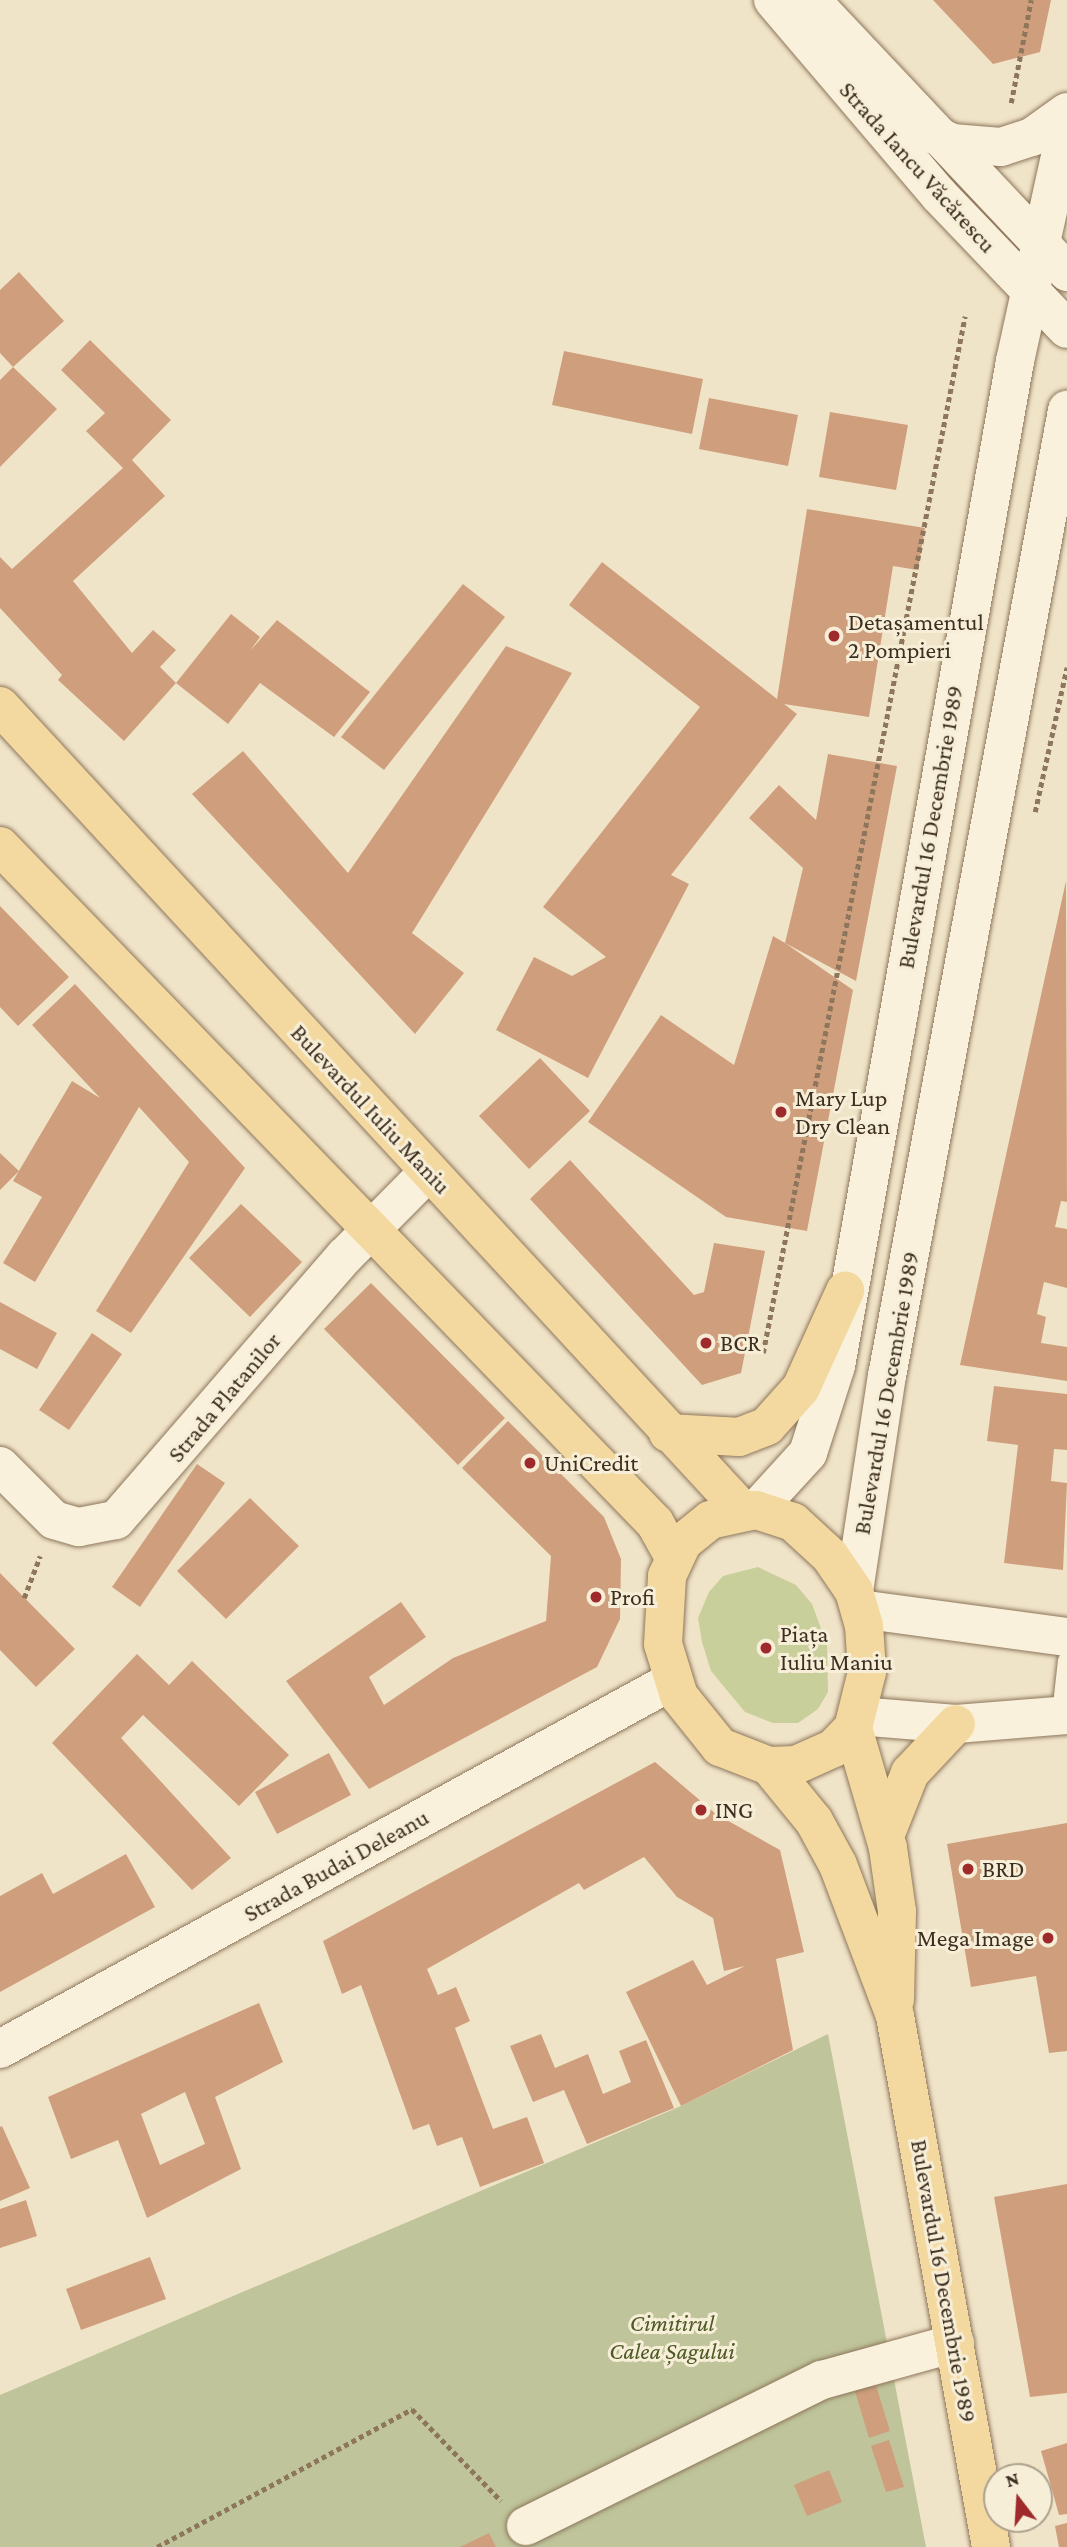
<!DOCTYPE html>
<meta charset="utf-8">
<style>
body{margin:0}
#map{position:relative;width:1067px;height:2547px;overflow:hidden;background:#f0e4c8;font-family:"Crimson Pro",serif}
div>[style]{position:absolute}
.green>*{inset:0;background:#c9cf9b}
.cemetery>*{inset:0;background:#bfc49a}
.building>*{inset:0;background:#cf9f7d}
.path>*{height:4.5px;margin-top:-2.25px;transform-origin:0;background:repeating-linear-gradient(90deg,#8d765c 0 5px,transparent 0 8.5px)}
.roads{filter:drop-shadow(0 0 2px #8d765c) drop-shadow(0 0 2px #8d765c)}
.lane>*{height:19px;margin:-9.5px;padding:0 9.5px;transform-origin:9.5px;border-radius:9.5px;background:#faf1dc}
.street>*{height:38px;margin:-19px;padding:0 19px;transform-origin:19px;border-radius:19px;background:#faf1dc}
.secondary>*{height:38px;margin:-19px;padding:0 19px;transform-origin:19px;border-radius:19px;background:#faf1dc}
.primary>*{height:38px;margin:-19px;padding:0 19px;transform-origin:19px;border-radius:19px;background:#f3d9a0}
.dots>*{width:19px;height:19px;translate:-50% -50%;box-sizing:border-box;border:4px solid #f7eed8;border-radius:50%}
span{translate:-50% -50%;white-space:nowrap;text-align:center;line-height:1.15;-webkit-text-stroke:6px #f7eed8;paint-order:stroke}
.street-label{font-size:24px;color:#3d2e20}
.poi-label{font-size:24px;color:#3d2e20}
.left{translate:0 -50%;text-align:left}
.right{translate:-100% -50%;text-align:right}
.park-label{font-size:24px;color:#4d5a26;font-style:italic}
.north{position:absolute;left:983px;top:2463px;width:70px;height:70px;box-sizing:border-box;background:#f7eed8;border:2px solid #ada18e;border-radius:50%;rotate:343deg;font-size:19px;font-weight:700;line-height:28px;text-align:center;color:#3d2e20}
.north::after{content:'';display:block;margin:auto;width:24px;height:32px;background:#9e2a2b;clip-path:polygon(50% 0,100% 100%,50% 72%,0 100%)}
</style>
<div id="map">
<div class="green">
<i style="clip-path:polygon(758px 1567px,796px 1585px,812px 1604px,827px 1645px,828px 1692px,818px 1709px,798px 1723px,773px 1723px,745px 1712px,711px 1671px,702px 1642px,698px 1618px,709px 1592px,723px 1576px)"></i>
</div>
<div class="cemetery">
<i style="clip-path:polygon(828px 2034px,926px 2547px,0 2547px,0 2395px,681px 2106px)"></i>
</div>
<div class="building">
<i style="clip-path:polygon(933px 0,1051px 0,1040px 52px,993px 64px)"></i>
<i style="clip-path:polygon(19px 272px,64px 321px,13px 367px,57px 409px,0 467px,0 380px,13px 367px,0 353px,0 290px)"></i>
<i style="clip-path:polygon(90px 340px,171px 420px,132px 460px,165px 496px,73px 581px,132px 653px,153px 630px,176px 650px,160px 667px,176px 683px,124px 741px,58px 680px,62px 675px,0 608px,0 557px,12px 569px,123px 468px,86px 431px,105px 413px,61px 370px)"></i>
<i style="clip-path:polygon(564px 351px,703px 379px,692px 434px,552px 405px)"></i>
<i style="clip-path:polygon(709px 398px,798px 415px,788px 466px,699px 449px)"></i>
<i style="clip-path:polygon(830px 412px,908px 425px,896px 490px,819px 477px)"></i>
<i style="clip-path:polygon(807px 509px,925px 528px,918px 570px,893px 566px,869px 717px,784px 704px,797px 714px,671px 875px,689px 884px,588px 1078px,496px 1030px,534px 957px,572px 976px,606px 957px,543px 907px,700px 707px,569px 605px,602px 562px,777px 699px)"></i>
<i style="clip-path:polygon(463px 584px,505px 617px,384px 770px,341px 737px)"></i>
<i style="clip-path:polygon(231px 614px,260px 637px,250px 651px,277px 620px,370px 692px,334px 737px,260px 683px,228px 724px,176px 683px)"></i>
<i style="clip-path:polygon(506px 646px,572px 673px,412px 933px,464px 973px,415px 1034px,192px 794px,243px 751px,348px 873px)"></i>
<i style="clip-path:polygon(828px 754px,897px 766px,856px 981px,785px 943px,853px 990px,807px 1231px,726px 1217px,588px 1122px,661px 1015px,734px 1065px,773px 936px,785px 943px,803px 868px,749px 818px,779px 785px,816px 820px)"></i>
<i style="clip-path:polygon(1066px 881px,1067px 1202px,1061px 1201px,1055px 1227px,1067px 1229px,1067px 1288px,1044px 1282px,1037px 1314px,1046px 1317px,1041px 1343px,1067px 1347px,1067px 1381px,960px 1365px)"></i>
<i style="clip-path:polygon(0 906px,69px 977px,18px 1026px,0 1007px)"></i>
<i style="clip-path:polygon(75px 984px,245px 1168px,131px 1333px,96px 1311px,189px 1162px,139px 1107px,35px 1282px,3px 1263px,42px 1197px,13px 1181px,72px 1081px,100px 1098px,32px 1025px)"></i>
<i style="clip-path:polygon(540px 1058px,590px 1111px,529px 1169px,479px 1116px)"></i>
<i style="clip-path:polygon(0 1153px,19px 1171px,0 1190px)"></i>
<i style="clip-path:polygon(570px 1160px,694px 1295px,704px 1292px,714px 1243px,765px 1251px,741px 1373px,702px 1385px,530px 1199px)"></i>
<i style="clip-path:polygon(241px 1204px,302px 1262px,250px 1317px,189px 1258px)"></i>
<i style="clip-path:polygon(371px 1283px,505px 1418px,458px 1465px,324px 1329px)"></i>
<i style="clip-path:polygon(0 1302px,57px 1333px,37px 1369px,0 1349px)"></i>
<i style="clip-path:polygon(92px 1333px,122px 1354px,69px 1430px,39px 1410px)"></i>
<i style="clip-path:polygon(994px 1386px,1067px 1394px,1067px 1450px,1054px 1449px,1051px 1481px,1067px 1483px,1063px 1570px,1004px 1563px,1018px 1445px,987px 1441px)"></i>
<i style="clip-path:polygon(508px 1421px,604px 1517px,621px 1559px,620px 1619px,597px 1667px,369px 1789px,286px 1681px,401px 1602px,426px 1637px,369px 1677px,384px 1705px,453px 1658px,546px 1621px,551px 1556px,462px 1468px)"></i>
<i style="clip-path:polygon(197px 1464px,225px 1483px,140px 1607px,112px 1587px)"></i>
<i style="clip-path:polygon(250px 1498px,299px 1546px,226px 1619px,177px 1571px)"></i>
<i style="clip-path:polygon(0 1573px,75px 1649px,36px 1687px,0 1650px)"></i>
<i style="clip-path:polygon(137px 1654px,169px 1685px,192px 1661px,289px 1755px,239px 1806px,143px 1715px,121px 1738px,231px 1858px,192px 1890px,52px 1743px)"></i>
<i style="clip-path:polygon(329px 1753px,351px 1795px,277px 1834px,255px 1792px)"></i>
<i style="clip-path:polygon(655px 1762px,716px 1814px,780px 1850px,804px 1952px,776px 1959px,793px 2050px,681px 2106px,626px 1992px,693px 1960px,707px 1985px,745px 1966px,724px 1971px,713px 1918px,677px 1897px,644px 1857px,584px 1890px,579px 1883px,427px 1969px,438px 1995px,456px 1987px,470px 2021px,455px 2028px,493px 2129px,527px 2117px,544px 2163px,480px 2187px,462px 2137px,437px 2146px,429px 2124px,413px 2130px,361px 1985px,342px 1994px,323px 1941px)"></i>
<i style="clip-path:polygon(1067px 1823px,1067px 2051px,1049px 2053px,1036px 1976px,971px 1987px,947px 1844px)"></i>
<i style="clip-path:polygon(126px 1854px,155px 1907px,0 1992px,0 1896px,42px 1873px,53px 1894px)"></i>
<i style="clip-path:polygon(evenodd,259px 2003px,283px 2062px,215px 2097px,241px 2169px,147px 2218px,118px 2140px,71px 2159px,48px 2097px,259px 2003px,185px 2092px,205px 2144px,160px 2165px,141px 2114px,185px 2092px)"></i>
<i style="clip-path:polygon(541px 2034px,555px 2068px,588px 2054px,603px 2094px,631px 2082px,619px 2051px,646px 2040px,674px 2108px,587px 2144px,564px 2090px,533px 2102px,510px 2046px)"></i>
<i style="clip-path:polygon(2px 2126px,30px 2188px,0 2201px,0 2127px)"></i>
<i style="clip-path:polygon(1067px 2184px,1067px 2393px,1030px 2397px,994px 2197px)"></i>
<i style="clip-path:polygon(26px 2200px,37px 2236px,0 2248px,0 2209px)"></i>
<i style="clip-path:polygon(150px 2257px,166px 2299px,81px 2330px,66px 2289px)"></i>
<i style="clip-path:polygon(875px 2382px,890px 2431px,869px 2438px,854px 2388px)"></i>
<i style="clip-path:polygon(889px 2440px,904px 2487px,886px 2492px,871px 2446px)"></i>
<i style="clip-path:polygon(1067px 2443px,1067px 2514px,1059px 2515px,1041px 2451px)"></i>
<i style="clip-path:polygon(829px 2470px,842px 2502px,807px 2516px,794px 2485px)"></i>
<i style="clip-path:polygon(1067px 2523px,1067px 2547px,1059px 2547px,1055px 2526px)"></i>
<i style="clip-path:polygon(489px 2533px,496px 2547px,460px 2547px)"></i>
</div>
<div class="path">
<i style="left:1011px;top:103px;width:105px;rotate:-79deg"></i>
<i style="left:1035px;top:812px;width:148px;rotate:-77.6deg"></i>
<i style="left:763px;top:1353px;width:1056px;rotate:-78.98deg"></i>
<i style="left:24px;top:1598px;width:45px;rotate:-69.1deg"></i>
<i style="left:157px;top:2547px;width:290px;rotate:-28.4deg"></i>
<i style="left:412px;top:2409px;width:128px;rotate:45.9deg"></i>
</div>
<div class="roads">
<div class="lane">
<i style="left:1061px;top:1714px;width:54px;rotate:-83.7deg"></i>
</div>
<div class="street">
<i style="left:773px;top:0;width:256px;rotate:49.6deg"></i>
<i style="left:939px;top:195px;width:185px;rotate:46.3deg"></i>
<i style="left:811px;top:0;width:374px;rotate:46.7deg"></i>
<i style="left:931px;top:133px;width:23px;rotate:25deg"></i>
<i style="left:952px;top:143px;width:49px;rotate:4.7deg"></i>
<i style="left:1001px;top:147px;width:33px;rotate:-18deg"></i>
<i style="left:1032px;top:137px;width:43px;rotate:-35.5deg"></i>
<i style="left:0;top:1466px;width:76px;rotate:45deg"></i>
<i style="left:54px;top:1520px;width:26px;rotate:16deg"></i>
<i style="left:79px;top:1527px;width:38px;rotate:-11deg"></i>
<i style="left:116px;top:1520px;width:349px;rotate:-49.1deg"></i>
<i style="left:345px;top:1256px;width:118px;rotate:-45.3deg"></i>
<i style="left:526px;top:2526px;width:330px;rotate:-26.3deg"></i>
<i style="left:822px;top:2380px;width:138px;rotate:-15.5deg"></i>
</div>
<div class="secondary">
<i style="left:756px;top:1510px;width:77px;rotate:-47.6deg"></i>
<i style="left:808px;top:1453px;width:91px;rotate:-72.2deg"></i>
<i style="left:836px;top:1366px;width:1021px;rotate:-79.9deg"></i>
<i style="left:1015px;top:361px;width:242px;rotate:-77.6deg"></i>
<i style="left:854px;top:1591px;width:218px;rotate:-81.3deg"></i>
<i style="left:887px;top:1376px;width:983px;rotate:-79.44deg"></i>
<i style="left:860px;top:1609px;width:209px;rotate:7.7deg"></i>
<i style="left:858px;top:1716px;width:98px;rotate:4.7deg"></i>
<i style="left:956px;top:1724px;width:111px;rotate:-4.6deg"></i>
<i style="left:0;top:2049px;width:766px;rotate:-28.71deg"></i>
</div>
<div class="primary">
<i style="left:0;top:706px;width:1095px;rotate:47.29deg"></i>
<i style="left:0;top:846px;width:942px;rotate:45.95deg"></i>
<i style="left:655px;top:1523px;width:39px;rotate:61deg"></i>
<i style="left:668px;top:1433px;width:71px;rotate:3.2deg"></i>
<i style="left:739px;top:1437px;width:30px;rotate:-21deg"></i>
<i style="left:767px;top:1426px;width:51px;rotate:-48.2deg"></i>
<i style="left:801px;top:1388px;width:107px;rotate:-65.6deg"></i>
<i style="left:756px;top:1510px;width:39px;rotate:18deg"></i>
<i style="left:793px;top:1522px;width:50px;rotate:42.6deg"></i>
<i style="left:830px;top:1556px;width:42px;rotate:55.6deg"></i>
<i style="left:854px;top:1591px;width:35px;rotate:74deg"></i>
<i style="left:864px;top:1625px;width:47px;rotate:86.3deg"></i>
<i style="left:867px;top:1672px;width:58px;rotate:104deg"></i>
<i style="left:853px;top:1728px;width:28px;rotate:134deg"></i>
<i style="left:834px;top:1748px;width:42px;rotate:155.9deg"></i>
<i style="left:796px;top:1765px;width:27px;rotate:178deg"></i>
<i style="left:769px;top:1766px;width:53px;rotate:-158.8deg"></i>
<i style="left:720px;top:1747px;width:65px;rotate:-128.8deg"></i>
<i style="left:679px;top:1696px;width:54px;rotate:-107.1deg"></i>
<i style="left:663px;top:1644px;width:68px;rotate:-86.6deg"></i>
<i style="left:667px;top:1576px;width:38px;rotate:-65deg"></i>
<i style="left:683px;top:1542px;width:35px;rotate:-39deg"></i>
<i style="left:710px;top:1520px;width:47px;rotate:-12.3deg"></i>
<i style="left:853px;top:1728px;width:125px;rotate:73.7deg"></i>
<i style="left:888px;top:1848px;width:64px;rotate:81.9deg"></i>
<i style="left:897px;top:1911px;width:89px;rotate:91.3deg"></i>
<i style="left:769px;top:1766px;width:71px;rotate:50.7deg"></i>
<i style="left:814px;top:1821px;width:50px;rotate:61.4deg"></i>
<i style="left:838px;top:1865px;width:161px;rotate:69.3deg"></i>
<i style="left:895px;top:2016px;width:540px;rotate:79.75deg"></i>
<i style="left:885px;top:1836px;width:68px;rotate:-68.4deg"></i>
<i style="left:910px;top:1773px;width:67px;rotate:-46.8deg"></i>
</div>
</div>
<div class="dots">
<i style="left:834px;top:636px;background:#9e2a2b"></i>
<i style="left:781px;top:1112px;background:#9e2a2b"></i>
<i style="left:706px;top:1343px;background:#9e2a2b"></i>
<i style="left:530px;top:1463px;background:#9e2a2b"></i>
<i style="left:596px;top:1597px;background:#9e2a2b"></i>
<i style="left:766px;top:1648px;background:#9e2a2b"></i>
<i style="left:701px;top:1810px;background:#9e2a2b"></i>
<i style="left:968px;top:1869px;background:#9e2a2b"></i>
<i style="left:1048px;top:1938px;background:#9e2a2b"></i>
</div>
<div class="street-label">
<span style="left:918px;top:167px;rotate:48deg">Strada Iancu Văcărescu</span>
<span style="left:930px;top:827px;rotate:-80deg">Bulevardul 16 Decembrie 1989</span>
<span style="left:371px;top:1109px;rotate:47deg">Bulevardul Iuliu Maniu</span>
<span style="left:886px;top:1393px;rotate:-80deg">Bulevardul 16 Decembrie 1989</span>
<span style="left:224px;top:1397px;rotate:-50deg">Strada Platanilor</span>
<span style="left:336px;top:1865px;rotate:-29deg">Strada Budai Deleanu</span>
<span style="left:944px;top:2281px;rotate:80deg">Bulevardul 16 Decembrie 1989</span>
</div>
<div class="poi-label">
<span class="left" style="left:848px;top:636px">Detașamentul<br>2 Pompieri</span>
<span class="left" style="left:795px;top:1112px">Mary Lup<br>Dry Clean</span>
<span class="left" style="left:720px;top:1343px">BCR</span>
<span class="left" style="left:544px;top:1463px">UniCredit</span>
<span class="left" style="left:610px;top:1597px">Profi</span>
<span class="left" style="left:780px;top:1648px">Piața<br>Iuliu Maniu</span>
<span class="left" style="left:715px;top:1810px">ING</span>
<span class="left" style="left:982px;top:1869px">BRD</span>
<span class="right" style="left:1034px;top:1938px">Mega Image</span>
</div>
<div class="park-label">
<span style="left:672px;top:2337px">Cimitirul<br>Calea Șagului</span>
</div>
<div class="north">N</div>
</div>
